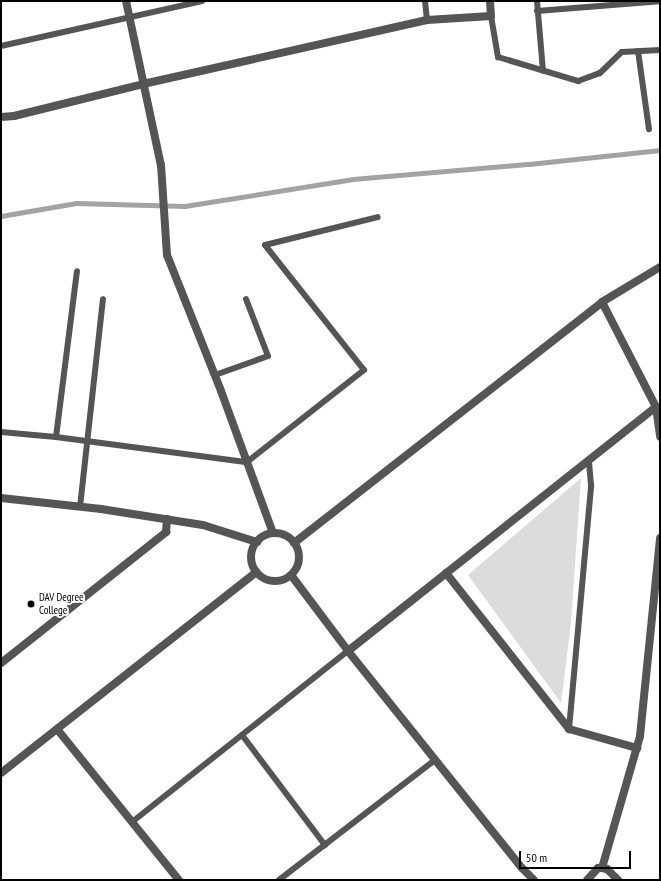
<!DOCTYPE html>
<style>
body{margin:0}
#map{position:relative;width:661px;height:881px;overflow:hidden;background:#fff;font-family:"PT Sans Narrow",sans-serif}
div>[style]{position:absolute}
.green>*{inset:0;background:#dcdcdc}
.stream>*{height:4.5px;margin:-2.25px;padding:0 2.25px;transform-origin:2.25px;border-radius:2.25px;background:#a3a3a3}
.lane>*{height:6px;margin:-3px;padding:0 3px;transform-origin:3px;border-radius:3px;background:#555}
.street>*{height:8px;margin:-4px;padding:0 4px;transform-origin:4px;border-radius:4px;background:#555}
.street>.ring{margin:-4px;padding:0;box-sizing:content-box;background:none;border:8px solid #555;border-radius:50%}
.dots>*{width:11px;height:11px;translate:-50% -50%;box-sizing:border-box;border:2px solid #fff;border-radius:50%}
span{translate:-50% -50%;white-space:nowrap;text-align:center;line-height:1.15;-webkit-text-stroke:4px #fff;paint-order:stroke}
.poi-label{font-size:11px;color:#000}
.left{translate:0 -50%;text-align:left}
.frame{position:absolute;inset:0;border:2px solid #000;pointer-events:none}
.scale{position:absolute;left:519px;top:851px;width:112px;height:18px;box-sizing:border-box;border:2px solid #000;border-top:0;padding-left:5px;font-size:12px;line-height:14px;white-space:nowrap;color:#000;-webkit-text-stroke:3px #fff;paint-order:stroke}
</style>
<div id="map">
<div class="green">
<i style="clip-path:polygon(581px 478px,571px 623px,561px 703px,468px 575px)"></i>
</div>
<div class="stream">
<i style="left:1px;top:216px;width:76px;rotate:-9.8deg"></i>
<i style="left:76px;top:203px;width:109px;rotate:1.6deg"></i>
<i style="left:185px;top:206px;width:170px;rotate:-9.1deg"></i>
<i style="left:353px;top:179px;width:177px;rotate:-4.9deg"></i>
<i style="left:529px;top:164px;width:132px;rotate:-6.1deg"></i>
</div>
<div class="lane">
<i style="left:425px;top:1px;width:19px;rotate:84deg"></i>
<i style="left:537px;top:1px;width:70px;rotate:85.1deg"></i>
<i style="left:537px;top:11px;width:123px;rotate:-4.6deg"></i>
<i style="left:491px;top:16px;width:42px;rotate:80.3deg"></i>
<i style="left:498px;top:57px;width:84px;rotate:16.7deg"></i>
<i style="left:578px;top:81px;width:23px;rotate:-20deg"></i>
<i style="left:600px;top:73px;width:30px;rotate:-44deg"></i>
<i style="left:622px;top:52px;width:38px;rotate:-3deg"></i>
<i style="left:1px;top:46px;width:206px;rotate:-12.6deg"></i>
<i style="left:638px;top:51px;width:79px;rotate:82deg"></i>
<i style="left:215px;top:375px;width:56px;rotate:-19.7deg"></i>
<i style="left:268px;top:356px;width:61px;rotate:-111.1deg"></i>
<i style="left:1px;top:432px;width:55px;rotate:5.2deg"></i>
<i style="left:56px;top:437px;width:193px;rotate:7.5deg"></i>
<i style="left:247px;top:462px;width:149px;rotate:-38.2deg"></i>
<i style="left:364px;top:370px;width:159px;rotate:-128.4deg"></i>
<i style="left:265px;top:245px;width:116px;rotate:-13.9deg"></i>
<i style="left:56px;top:437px;width:167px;rotate:-82.8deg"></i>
<i style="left:80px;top:507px;width:209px;rotate:-83.7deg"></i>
<i style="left:569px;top:729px;width:245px;rotate:-84.8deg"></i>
<i style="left:591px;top:485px;width:25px;rotate:-95deg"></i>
<i style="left:242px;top:735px;width:138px;rotate:53deg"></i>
<i style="left:132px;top:822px;width:275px;rotate:-38.4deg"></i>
<i style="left:279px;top:880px;width:197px;rotate:-37.6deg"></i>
</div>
<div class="street">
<i style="left:126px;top:1px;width:168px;rotate:78deg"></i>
<i style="left:161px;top:165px;width:90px;rotate:86.2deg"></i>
<i style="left:167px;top:255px;width:146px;rotate:68.3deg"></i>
<i style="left:221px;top:391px;width:151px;rotate:69.9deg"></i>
<i style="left:1px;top:117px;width:13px;rotate:-4deg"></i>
<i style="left:14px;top:116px;width:133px;rotate:-13.9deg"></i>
<i style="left:143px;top:84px;width:291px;rotate:-12.7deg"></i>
<i style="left:427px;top:20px;width:64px;rotate:-3.6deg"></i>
<i style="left:491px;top:16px;width:15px;rotate:-94deg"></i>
<i style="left:602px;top:302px;width:118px;rotate:62.8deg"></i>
<i style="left:656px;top:407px;width:30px;rotate:82deg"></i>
<i style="left:1px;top:498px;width:101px;rotate:6.3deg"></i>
<i style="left:101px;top:509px;width:103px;rotate:8.9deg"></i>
<i style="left:203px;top:525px;width:57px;rotate:17.5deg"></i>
<i class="ring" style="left:251px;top:533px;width:40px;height:40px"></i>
<i style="left:294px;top:543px;width:391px;rotate:-38deg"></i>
<i style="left:602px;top:302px;width:68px;rotate:-31.1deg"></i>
<i style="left:446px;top:573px;width:199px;rotate:51.7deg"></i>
<i style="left:569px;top:729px;width:71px;rotate:15.6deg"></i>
<i style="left:291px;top:575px;width:95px;rotate:53.1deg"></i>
<i style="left:348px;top:651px;width:278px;rotate:51.3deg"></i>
<i style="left:522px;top:868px;width:17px;rotate:45deg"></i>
<i style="left:348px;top:651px;width:393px;rotate:-38.4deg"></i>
<i style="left:1px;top:663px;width:211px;rotate:-38.4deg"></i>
<i style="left:166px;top:532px;width:13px;rotate:-86deg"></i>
<i style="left:57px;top:729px;width:194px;rotate:51.1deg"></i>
<i style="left:1px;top:773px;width:325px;rotate:-38.2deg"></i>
<i style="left:602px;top:868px;width:137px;rotate:-73.9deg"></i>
<i style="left:640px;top:736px;width:199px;rotate:-84.2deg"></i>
<i style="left:587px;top:880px;width:16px;rotate:-47deg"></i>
<i style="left:598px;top:868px;width:4px"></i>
<i style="left:602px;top:868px;width:5px;rotate:11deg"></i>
<i style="left:607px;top:869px;width:16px;rotate:45deg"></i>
</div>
<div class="dots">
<i style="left:31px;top:604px;background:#000"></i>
</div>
<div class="poi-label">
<span class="left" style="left:39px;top:604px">DAV Degree<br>College</span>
</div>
<div class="frame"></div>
<div class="scale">50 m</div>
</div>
